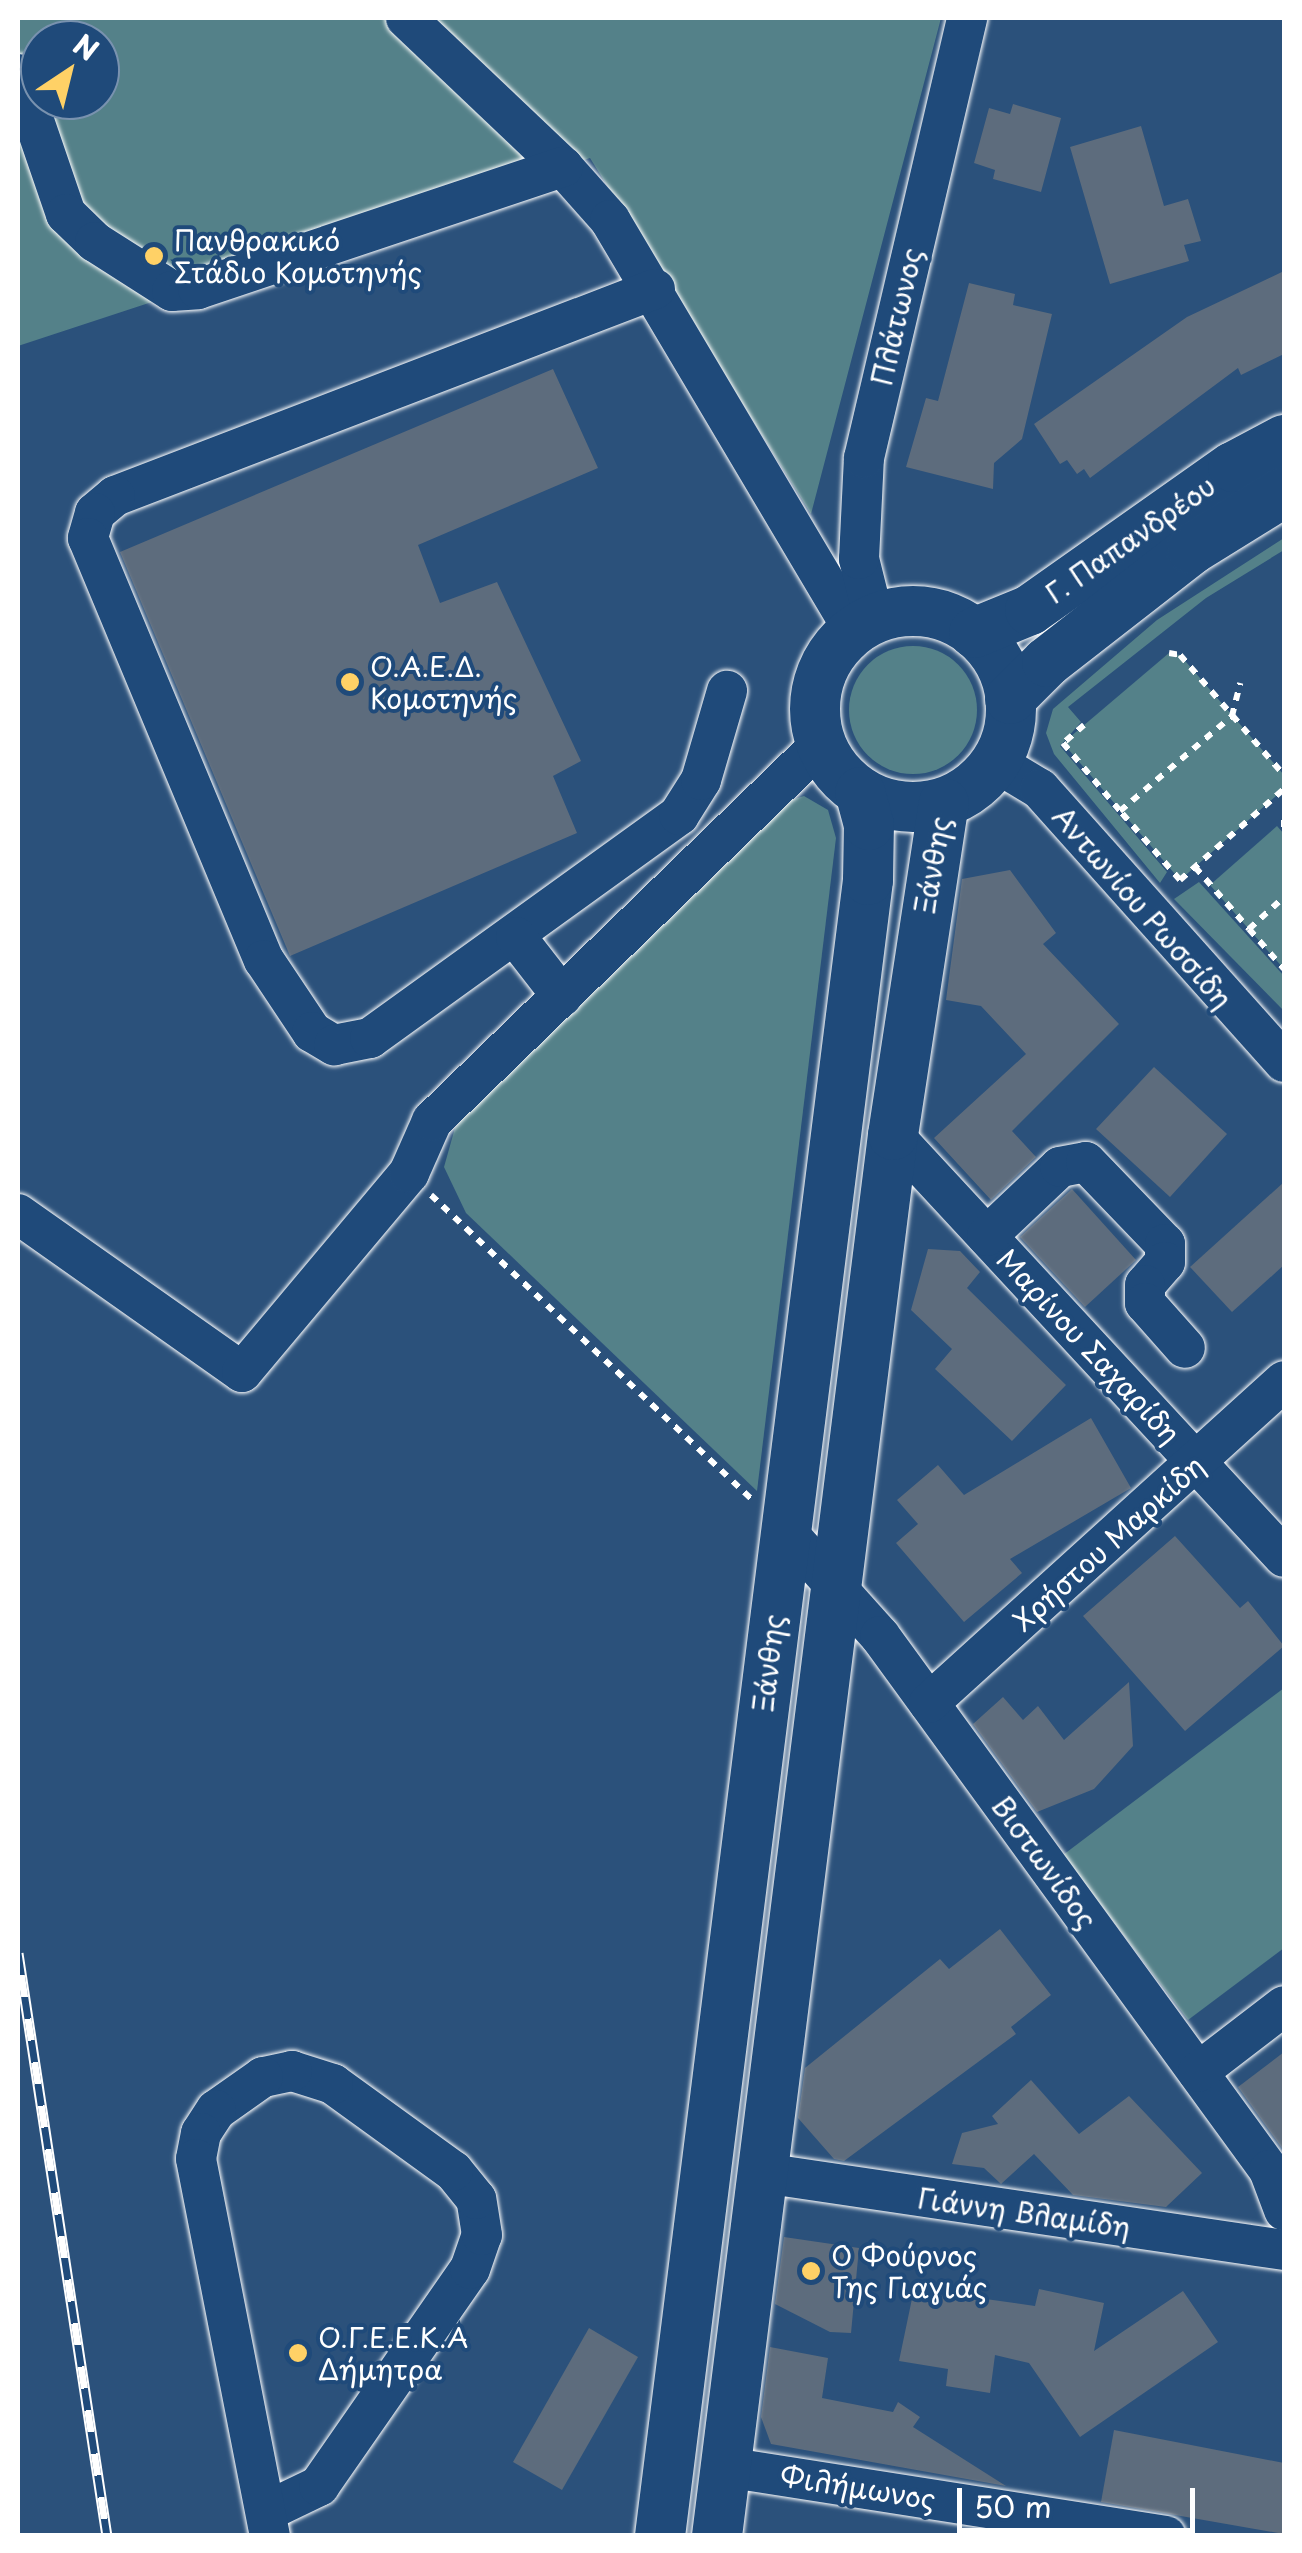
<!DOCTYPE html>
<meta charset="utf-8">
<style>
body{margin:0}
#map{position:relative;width:1302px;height:2553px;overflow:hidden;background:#2b517b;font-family:"Playpen Sans",sans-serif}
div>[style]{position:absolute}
.green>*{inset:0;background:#548189}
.round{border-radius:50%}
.building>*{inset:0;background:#5d6c7d}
.path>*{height:6px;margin-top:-3px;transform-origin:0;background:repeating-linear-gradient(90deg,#fff 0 8px,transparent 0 16px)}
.roads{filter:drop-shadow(0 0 2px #fff) drop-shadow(0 0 2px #fff)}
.minor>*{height:40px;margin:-20px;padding:0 20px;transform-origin:20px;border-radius:20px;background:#1f4a7a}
.major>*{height:50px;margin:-25px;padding:0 25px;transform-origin:25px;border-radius:25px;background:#1f4a7a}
.major>.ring{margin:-25px;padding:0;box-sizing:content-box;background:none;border:50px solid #1f4a7a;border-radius:50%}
.rail>*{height:11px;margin-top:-5.5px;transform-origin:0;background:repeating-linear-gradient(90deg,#1f4a7a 0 22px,#fff 0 44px);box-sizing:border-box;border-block:2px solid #fff}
.dots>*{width:28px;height:28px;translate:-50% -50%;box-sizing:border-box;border:5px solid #1f4a7a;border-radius:50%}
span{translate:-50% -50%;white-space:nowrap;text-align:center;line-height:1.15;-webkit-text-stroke:8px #1f4a7a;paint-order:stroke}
.poi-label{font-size:28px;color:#fff}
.left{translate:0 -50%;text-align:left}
.street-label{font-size:28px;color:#fff}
.frame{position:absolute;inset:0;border:20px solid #fff;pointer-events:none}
.north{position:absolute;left:20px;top:20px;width:100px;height:100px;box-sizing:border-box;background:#1f4a7a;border:2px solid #7992af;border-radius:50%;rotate:35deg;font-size:28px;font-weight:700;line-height:40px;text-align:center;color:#fff}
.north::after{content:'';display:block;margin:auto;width:35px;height:45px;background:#ffd166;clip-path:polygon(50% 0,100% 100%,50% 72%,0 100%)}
.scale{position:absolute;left:957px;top:2488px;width:238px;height:45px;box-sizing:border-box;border:5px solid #fff;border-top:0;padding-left:12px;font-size:30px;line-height:35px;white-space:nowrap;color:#fff;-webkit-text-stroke:8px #1f4a7a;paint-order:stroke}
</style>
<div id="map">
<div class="green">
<i style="clip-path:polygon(evenodd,18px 18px,941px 18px,811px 514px,590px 158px,18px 346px,18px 18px,40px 40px,100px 40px,100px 100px,40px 100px,40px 40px)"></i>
<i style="clip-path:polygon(1284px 538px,1284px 550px,1206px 598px,1068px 707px,1081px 722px,1060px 746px,1167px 872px,1160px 883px,1054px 754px,1046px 733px,1053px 709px,1157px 620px)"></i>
<i class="round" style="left:849px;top:646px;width:128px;height:128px"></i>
<i style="clip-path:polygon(1169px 653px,1180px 655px,1284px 775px,1284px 789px,1180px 880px,1063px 743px)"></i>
<i style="clip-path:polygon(804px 796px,828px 810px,836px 838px,757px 1491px,466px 1213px,444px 1167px,455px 1128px,468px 1111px,788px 801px)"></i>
<i style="clip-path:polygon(1277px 826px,1284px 834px,1284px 969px,1210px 885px)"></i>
<i style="clip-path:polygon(1199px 882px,1284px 976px,1284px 1011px,1174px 899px)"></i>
<i style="clip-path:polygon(1284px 1688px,1284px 1948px,1188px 2020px,1063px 1855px)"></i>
</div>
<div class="building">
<i style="clip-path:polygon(1013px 104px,1061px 118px,1041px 192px,993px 179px,995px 170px,974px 163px,989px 108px,1010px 114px)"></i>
<i style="clip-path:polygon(1141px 126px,1164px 206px,1188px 199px,1201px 241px,1184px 245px,1189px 261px,1110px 284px,1070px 147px)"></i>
<i style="clip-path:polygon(1284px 271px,1284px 354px,1241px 375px,1238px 368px,1090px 478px,1084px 469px,1077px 474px,1067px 460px,1060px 464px,1034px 424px,1187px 317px)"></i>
<i style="clip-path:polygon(969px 283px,1015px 294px,1013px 305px,1052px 314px,1022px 439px,994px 463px,993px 489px,906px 467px,926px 398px,938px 401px)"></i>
<i style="clip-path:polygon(553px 369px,598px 468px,418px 545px,440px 603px,497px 582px,581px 761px,553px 776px,577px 833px,290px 956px,120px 552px)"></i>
<i style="clip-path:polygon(1010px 870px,1056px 933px,1043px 944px,1119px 1024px,1012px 1131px,1036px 1157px,991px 1200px,934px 1138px,1026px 1054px,981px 1006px,946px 1000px,962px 879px)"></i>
<i style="clip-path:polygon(1154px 1067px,1227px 1134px,1170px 1197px,1096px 1129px)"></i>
<i style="clip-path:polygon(1284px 1182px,1284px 1265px,1232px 1312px,1190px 1267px)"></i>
<i style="clip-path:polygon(1072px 1189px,1136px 1260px,1085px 1307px,1020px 1237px)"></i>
<i style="clip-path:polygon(928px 1249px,960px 1251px,980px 1272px,967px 1288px,1066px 1385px,1012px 1441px,935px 1369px,952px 1349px,911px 1310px)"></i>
<i style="clip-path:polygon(1091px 1418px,1131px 1488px,1010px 1559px,1022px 1573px,964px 1622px,896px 1543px,918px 1524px,897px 1500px,938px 1465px,964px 1495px)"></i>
<i style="clip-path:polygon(1175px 1536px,1240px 1608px,1248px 1601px,1284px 1646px,1185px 1731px,1083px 1616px)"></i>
<i style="clip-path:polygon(1129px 1682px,1133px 1746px,1094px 1789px,1037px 1812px,973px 1724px,1003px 1697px,1023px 1720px,1038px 1706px,1064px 1740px)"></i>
<i style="clip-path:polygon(1000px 1929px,1051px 1995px,1011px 2027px,1016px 2034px,844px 2161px,834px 2159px,798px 2118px,805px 2068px,940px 1959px,949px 1969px)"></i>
<i style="clip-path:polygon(1284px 2052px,1284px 2151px,1238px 2087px)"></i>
<i style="clip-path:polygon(1031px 2080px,1079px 2134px,1129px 2096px,1202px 2173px,1166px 2207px,1073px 2195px,1034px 2154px,1001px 2184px,984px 2168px,952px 2164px,962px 2133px,998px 2124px,992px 2116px)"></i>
<i style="clip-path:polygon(784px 2237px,859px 2248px,851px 2333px,830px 2332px,775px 2304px)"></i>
<i style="clip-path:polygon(914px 2289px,1035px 2306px,1039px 2289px,1104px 2303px,1094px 2351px,1183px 2291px,1218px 2342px,1080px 2437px,1029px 2363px,995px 2355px,990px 2393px,946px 2386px,948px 2369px,899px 2361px)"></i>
<i style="clip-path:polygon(589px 2328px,638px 2357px,562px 2490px,513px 2462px)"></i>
<i style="clip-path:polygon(770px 2347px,828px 2358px,822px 2398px,893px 2412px,898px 2402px,920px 2417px,913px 2427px,1006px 2486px,771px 2444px,761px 2417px)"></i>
<i style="clip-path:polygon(1114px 2430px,1284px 2463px,1284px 2534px,1101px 2502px)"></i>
</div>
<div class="path">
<i style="left:1169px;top:653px;width:11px;rotate:10deg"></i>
<i style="left:1180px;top:655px;width:159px;rotate:49.1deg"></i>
<i style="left:1084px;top:725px;width:28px;rotate:139deg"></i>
<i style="left:1063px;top:743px;width:89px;rotate:50deg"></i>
<i style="left:1284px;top:820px;width:7px;rotate:90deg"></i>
<i style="left:1195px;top:867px;width:82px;rotate:48.9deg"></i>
<i style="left:1249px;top:929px;width:47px;rotate:-42.4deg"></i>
<i style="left:1180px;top:880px;width:91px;rotate:-131deg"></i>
<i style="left:1120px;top:811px;width:147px;rotate:-40.3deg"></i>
<i style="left:1232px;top:716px;width:34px;rotate:-76deg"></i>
<i style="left:1180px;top:880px;width:138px;rotate:-41.2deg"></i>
<i style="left:1249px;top:929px;width:53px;rotate:48.8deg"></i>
<i style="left:431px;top:1195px;width:443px;rotate:43.5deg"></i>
</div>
<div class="roads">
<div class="minor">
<i style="left:406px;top:18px;width:216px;rotate:43.5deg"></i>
<i style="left:563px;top:167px;width:71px;rotate:48.4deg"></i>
<i style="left:610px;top:220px;width:478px;rotate:59.3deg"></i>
<i style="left:18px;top:74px;width:148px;rotate:71.1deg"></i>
<i style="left:66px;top:214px;width:40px;rotate:44deg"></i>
<i style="left:95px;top:242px;width:91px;rotate:32.5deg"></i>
<i style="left:172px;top:291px;width:26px;rotate:-4deg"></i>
<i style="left:198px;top:289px;width:385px;rotate:-18.5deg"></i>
<i style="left:655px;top:289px;width:578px;rotate:159.03deg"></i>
<i style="left:115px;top:496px;width:26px;rotate:140deg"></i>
<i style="left:95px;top:513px;width:26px;rotate:106deg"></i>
<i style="left:88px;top:538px;width:457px;rotate:67.4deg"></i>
<i style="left:264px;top:960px;width:87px;rotate:56.3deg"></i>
<i style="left:312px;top:1032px;width:26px;rotate:31deg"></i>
<i style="left:334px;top:1045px;width:37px;rotate:-11deg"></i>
<i style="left:370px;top:1038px;width:381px;rotate:-35.8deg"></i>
<i style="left:679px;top:815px;width:41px;rotate:-57.8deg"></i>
<i style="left:701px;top:780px;width:93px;rotate:-73.7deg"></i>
<i style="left:874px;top:619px;width:62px;rotate:-104deg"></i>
<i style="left:859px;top:559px;width:101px;rotate:-87.2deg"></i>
<i style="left:864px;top:458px;width:452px;rotate:-76.8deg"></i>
<i style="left:995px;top:762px;width:52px;rotate:31deg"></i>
<i style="left:1040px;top:789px;width:366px;rotate:48.2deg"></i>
<i style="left:516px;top:937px;width:75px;rotate:52.1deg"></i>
<i style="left:893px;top:1135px;width:575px;rotate:47.18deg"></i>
<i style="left:18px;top:1214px;width:274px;rotate:35.2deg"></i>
<i style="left:242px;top:1372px;width:260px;rotate:-50deg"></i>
<i style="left:409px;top:1173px;width:57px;rotate:-66.1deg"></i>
<i style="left:432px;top:1121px;width:542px;rotate:-44.1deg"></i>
<i style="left:987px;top:1236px;width:100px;rotate:-43.4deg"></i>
<i style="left:1060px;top:1167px;width:26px;rotate:-11deg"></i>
<i style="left:1086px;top:1162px;width:114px;rotate:46.1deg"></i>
<i style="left:1165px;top:1244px;width:18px;rotate:90deg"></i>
<i style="left:1165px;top:1262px;width:30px;rotate:131deg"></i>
<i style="left:1145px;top:1285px;width:18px;rotate:90deg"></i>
<i style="left:1145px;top:1303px;width:60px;rotate:48.4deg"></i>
<i style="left:784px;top:1529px;width:144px;rotate:48.1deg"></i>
<i style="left:880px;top:1636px;width:661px;rotate:53.93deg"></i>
<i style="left:1269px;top:2170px;width:43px;rotate:69.4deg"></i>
<i style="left:929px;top:1703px;width:479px;rotate:-42.2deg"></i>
<i style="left:1198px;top:2072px;width:108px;rotate:-37.5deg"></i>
<i style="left:763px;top:2173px;width:527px;rotate:8.41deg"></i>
<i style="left:726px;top:2467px;width:445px;rotate:8.9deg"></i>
<i style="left:267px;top:2511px;width:58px;rotate:-25.7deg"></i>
<i style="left:319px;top:2486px;width:264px;rotate:-55.2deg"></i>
<i style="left:470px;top:2269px;width:36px;rotate:-71deg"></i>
<i style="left:482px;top:2235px;width:36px;rotate:-99deg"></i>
<i style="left:476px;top:2199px;width:36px;rotate:-129deg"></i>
<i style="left:453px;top:2171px;width:148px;rotate:-144.1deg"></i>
<i style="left:333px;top:2084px;width:43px;rotate:-162.4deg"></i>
<i style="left:292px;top:2071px;width:30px;rotate:168deg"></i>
<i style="left:263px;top:2077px;width:57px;rotate:144.9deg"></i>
<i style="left:216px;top:2110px;width:27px;rotate:123deg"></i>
<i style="left:201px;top:2133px;width:26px;rotate:101deg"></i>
<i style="left:196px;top:2159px;width:384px;rotate:78.9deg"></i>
</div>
<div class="major">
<i class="ring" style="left:815px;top:611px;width:146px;height:146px"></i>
<i style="left:974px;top:633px;width:61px;rotate:-22.3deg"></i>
<i style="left:1030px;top:610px;width:248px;rotate:-35.2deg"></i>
<i style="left:1233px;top:467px;width:58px;rotate:-27.9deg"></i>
<i style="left:1010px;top:699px;width:52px;rotate:-45deg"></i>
<i style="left:1047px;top:662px;width:184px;rotate:-37.9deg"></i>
<i style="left:1192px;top:549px;width:108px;rotate:-31.8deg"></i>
<i style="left:660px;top:2536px;width:1669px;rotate:-82.84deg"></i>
<i style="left:868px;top:880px;width:55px;rotate:-89deg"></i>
<i style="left:869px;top:825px;width:34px;rotate:-105deg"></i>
<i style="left:717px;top:2536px;width:1412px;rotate:-82.84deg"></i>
<i style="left:893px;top:1135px;width:336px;rotate:-81.3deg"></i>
</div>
</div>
<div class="rail">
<i style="left:18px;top:1953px;width:590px;rotate:81.32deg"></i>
</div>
<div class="dots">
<i style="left:154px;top:256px;background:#ffd166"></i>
<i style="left:350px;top:682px;background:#ffd166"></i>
<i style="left:811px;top:2271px;background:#ffd166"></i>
<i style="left:298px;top:2353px;background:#ffd166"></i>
</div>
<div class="poi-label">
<span class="left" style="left:174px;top:256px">Πανθρακικό<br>Στάδιο Κομοτηνής</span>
<span class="left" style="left:370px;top:682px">Ο.Α.Ε.Δ.<br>Κομοτηνής</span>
<span class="left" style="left:831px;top:2271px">Ο Φούρνος<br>Της Γιαγιάς</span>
<span class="left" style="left:318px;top:2353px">Ο.Γ.Ε.Ε.Κ.Α<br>Δήμητρα</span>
</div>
<div class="street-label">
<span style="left:896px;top:317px;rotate:-77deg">Πλάτωνος</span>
<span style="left:1130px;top:539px;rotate:-35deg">Γ. Παπανδρέου</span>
<span style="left:932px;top:865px;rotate:-80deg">Ξάνθης</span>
<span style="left:1143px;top:907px;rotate:49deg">Αντωνίου Ρωσσίδη</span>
<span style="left:1089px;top:1346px;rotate:47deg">Μαρίνου Σαχαρίδη</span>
<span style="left:1108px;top:1543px;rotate:-42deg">Χρήστου Μαρκίδη</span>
<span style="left:768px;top:1663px;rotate:-83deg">Ξάνθης</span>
<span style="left:1045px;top:1862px;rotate:54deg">Βιστωνίδος</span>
<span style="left:1024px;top:2212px;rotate:8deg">Γιάννη Βλαμίδη</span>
<span style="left:858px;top:2487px;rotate:9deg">Φιλήμωνος</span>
</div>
<div class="frame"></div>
<div class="north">N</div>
<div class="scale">50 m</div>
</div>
